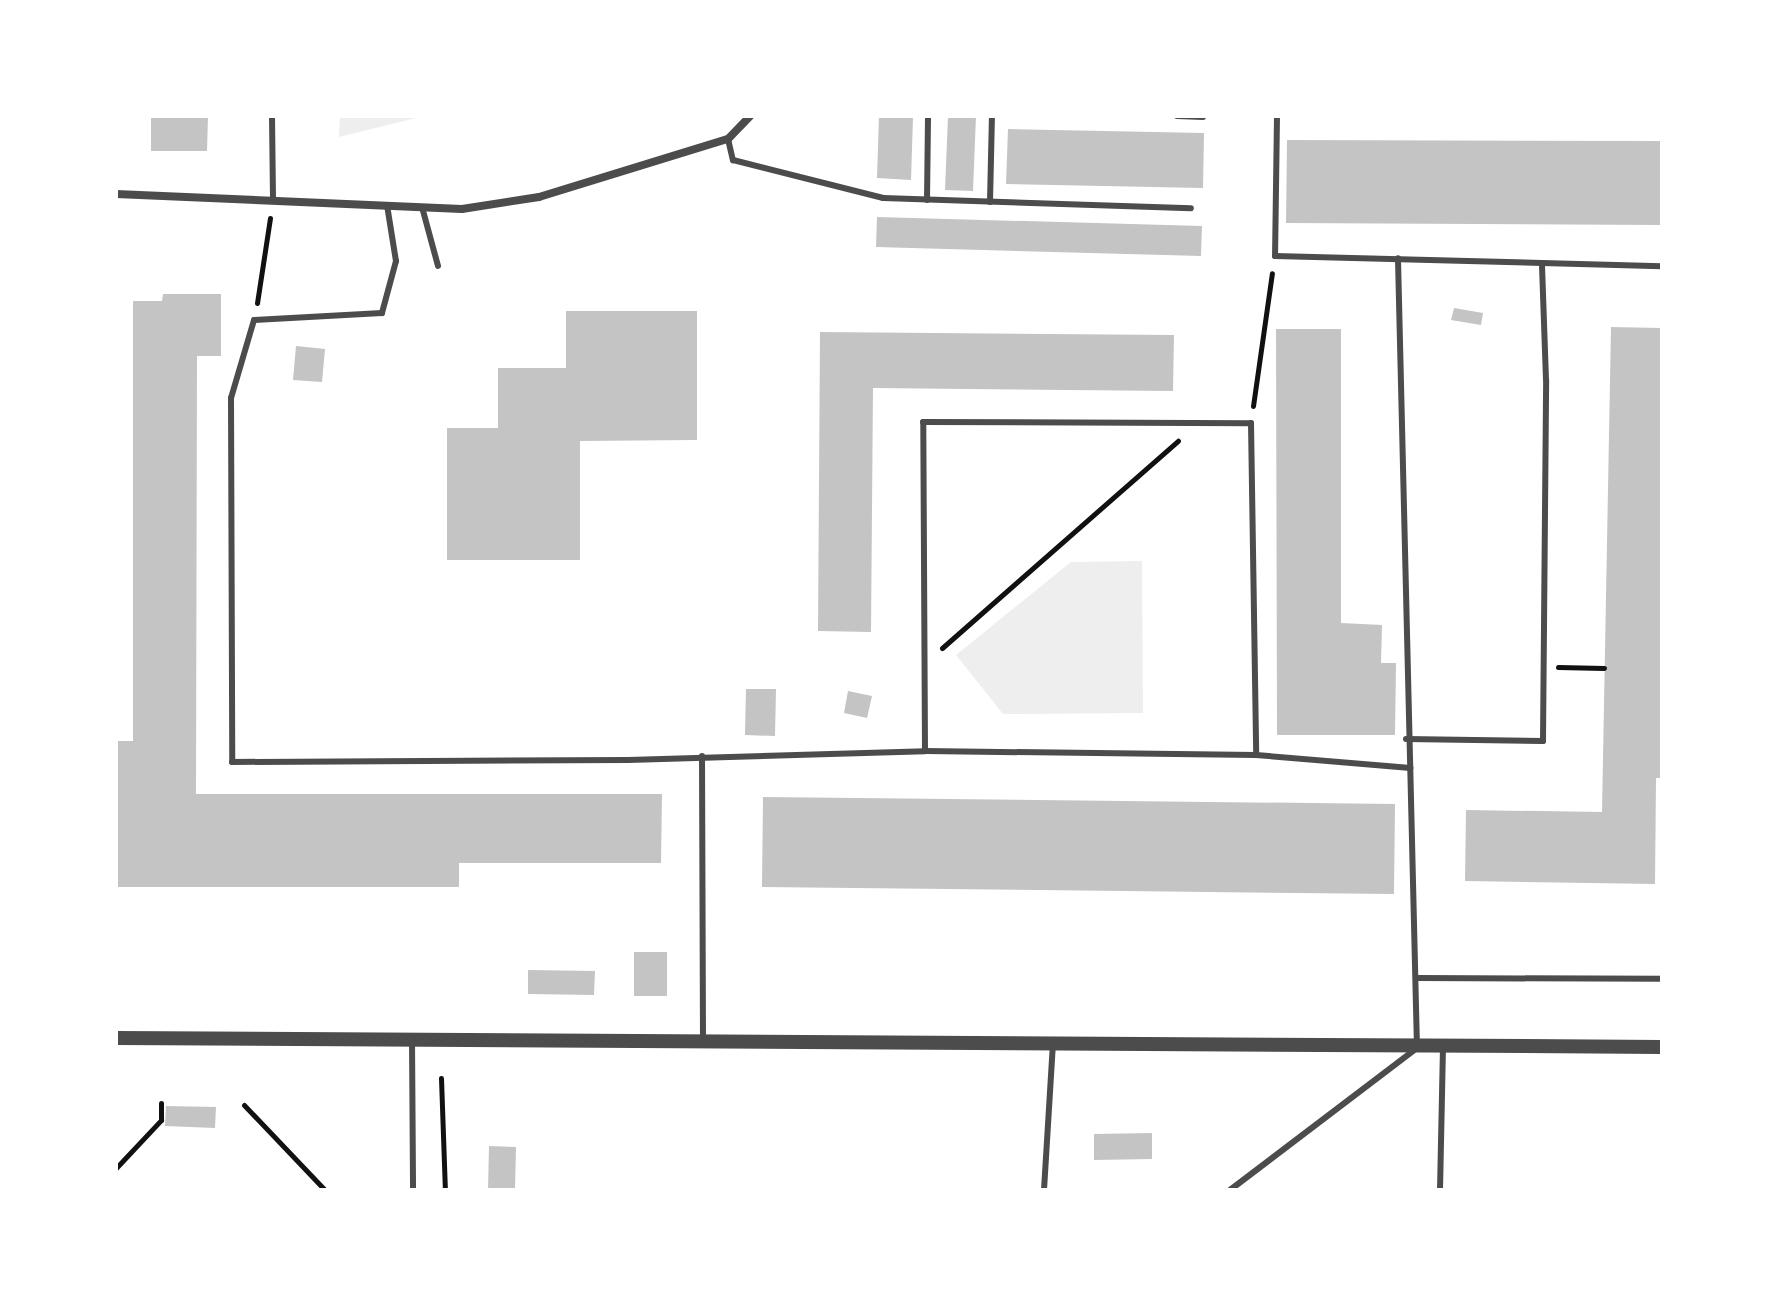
<!DOCTYPE html>
<style>
body{margin:0}
#map{position:relative;width:1778px;height:1306px;overflow:hidden;background:#fff;font-family:"Exo 2",sans-serif}
div>[style]{position:absolute}
.green>*{inset:0;background:#eee}
.building>*{inset:0;background:#c4c4c4}
.path>*{height:5px;margin:-2.5px;padding:0 2.5px;transform-origin:2.5px;border-radius:2.5px;background:#111}
.service>*{height:6px;margin:-3px;padding:0 3px;transform-origin:3px;border-radius:3px;background:#4c4c4c}
.minor>*{height:8px;margin:-4px;padding:0 4px;transform-origin:4px;border-radius:4px;background:#4c4c4c}
.tertiary>*{height:14px;margin:-7px;padding:0 7px;transform-origin:7px;border-radius:7px;background:#4c4c4c}
span{translate:-50% -50%;white-space:nowrap;text-align:center;line-height:1.15;-webkit-text-stroke:7px #fff;paint-order:stroke}
.frame{position:absolute;inset:0;border:118px solid #fff;pointer-events:none}
</style>
<div id="map">
<div class="green">
<i style="clip-path:polygon(340px 116px,424px 116px,339px 137px)"></i>
<i style="clip-path:polygon(1142px 561px,1143px 713px,1003px 714px,956px 655px,1071px 562px)"></i>
</div>
<div class="building">
<i style="clip-path:polygon(151px 116px,208px 116px,207px 151px,151px 151px)"></i>
<i style="clip-path:polygon(879px 116px,913px 116px,911px 180px,877px 178px)"></i>
<i style="clip-path:polygon(948px 116px,976px 116px,973px 191px,945px 190px)"></i>
<i style="clip-path:polygon(1008px 129px,1204px 133px,1203px 188px,1006px 184px)"></i>
<i style="clip-path:polygon(1287px 140px,1662px 141px,1662px 225px,1286px 223px)"></i>
<i style="clip-path:polygon(877px 217px,1202px 226px,1201px 256px,876px 247px)"></i>
<i style="clip-path:polygon(163px 294px,221px 294px,221px 356px,197px 356px,196px 794px,662px 794px,661px 863px,459px 863px,459px 887px,116px 887px,116px 741px,133px 741px,133px 301px,162px 301px)"></i>
<i style="clip-path:polygon(1454px 308px,1483px 313px,1481px 325px,1451px 320px)"></i>
<i style="clip-path:polygon(566px 311px,697px 311px,697px 440px,580px 441px,580px 560px,447px 560px,447px 428px,498px 428px,498px 368px,566px 368px)"></i>
<i style="clip-path:polygon(1611px 327px,1662px 328px,1662px 778px,1656px 778px,1655px 884px,1465px 881px,1466px 810px,1602px 812px)"></i>
<i style="clip-path:polygon(1276px 329px,1341px 329px,1341px 623px,1382px 625px,1381px 663px,1396px 663px,1395px 735px,1277px 735px)"></i>
<i style="clip-path:polygon(820px 332px,1174px 335px,1173px 391px,873px 388px,871px 632px,818px 631px)"></i>
<i style="clip-path:polygon(296px 346px,325px 349px,322px 382px,293px 380px)"></i>
<i style="clip-path:polygon(746px 689px,776px 689px,775px 736px,745px 735px)"></i>
<i style="clip-path:polygon(848px 691px,872px 696px,867px 718px,844px 713px)"></i>
<i style="clip-path:polygon(763px 797px,1395px 804px,1394px 894px,762px 887px)"></i>
<i style="clip-path:polygon(634px 952px,667px 952px,667px 996px,634px 996px)"></i>
<i style="clip-path:polygon(528px 970px,595px 971px,594px 995px,528px 994px)"></i>
<i style="clip-path:polygon(166px 1106px,216px 1107px,215px 1128px,165px 1126px)"></i>
<i style="clip-path:polygon(1152px 1133px,1152px 1159px,1094px 1160px,1094px 1134px)"></i>
<i style="clip-path:polygon(489px 1146px,516px 1147px,515px 1190px,488px 1190px)"></i>
</div>
<div class="path">
<i style="left:257px;top:303px;width:86px;rotate:-81.3deg"></i>
<i style="left:1253px;top:406px;width:134px;rotate:-81.9deg"></i>
<i style="left:942px;top:648px;width:314px;rotate:-41.3deg"></i>
<i style="left:1558px;top:667px;width:46px;rotate:1.2deg"></i>
<i style="left:441px;top:1078px;width:112px;rotate:88deg"></i>
<i style="left:244px;top:1105px;width:117px;rotate:46.4deg"></i>
<i style="left:116px;top:1168px;width:66px;rotate:-46.8deg"></i>
<i style="left:161px;top:1120px;width:17px;rotate:-90deg"></i>
</div>
<div class="service">
<i style="left:272px;top:116px;width:81px;rotate:89.3deg"></i>
<i style="left:1177px;top:116px;width:26px;rotate:2deg"></i>
<i style="left:1277px;top:116px;width:140px;rotate:90.8deg"></i>
<i style="left:1275px;top:256px;width:387px;rotate:1.5deg"></i>
<i style="left:728px;top:139px;width:22px;rotate:77deg"></i>
<i style="left:733px;top:160px;width:155px;rotate:14.2deg"></i>
<i style="left:883px;top:198px;width:308px;rotate:1.9deg"></i>
<i style="left:927px;top:200px;width:84px;rotate:-89.3deg"></i>
<i style="left:990px;top:202px;width:86px;rotate:-88.7deg"></i>
<i style="left:387px;top:205px;width:57px;rotate:80.9deg"></i>
<i style="left:396px;top:261px;width:54px;rotate:105.1deg"></i>
<i style="left:382px;top:313px;width:128px;rotate:176.9deg"></i>
<i style="left:254px;top:320px;width:81px;rotate:106.4deg"></i>
<i style="left:231px;top:398px;width:364px;rotate:89.8deg"></i>
<i style="left:232px;top:762px;width:396px;rotate:-0.3deg"></i>
<i style="left:628px;top:760px;width:297px;rotate:-1.7deg"></i>
<i style="left:925px;top:751px;width:331px;rotate:0.7deg"></i>
<i style="left:1256px;top:755px;width:155px;rotate:4.8deg"></i>
<i style="left:422px;top:207px;width:61px;rotate:74.8deg"></i>
<i style="left:1406px;top:739px;width:137px;rotate:0.8deg"></i>
<i style="left:1543px;top:741px;width:361px;rotate:-89.5deg"></i>
<i style="left:1546px;top:380px;width:116px;rotate:-92deg"></i>
<i style="left:925px;top:751px;width:329px;rotate:-90.3deg"></i>
<i style="left:923px;top:422px;width:328px;rotate:0.2deg"></i>
<i style="left:1251px;top:423px;width:332px;rotate:89.1deg"></i>
<i style="left:702px;top:756px;width:284px;rotate:89.8deg"></i>
<i style="left:1417px;top:978px;width:245px;rotate:0.2deg"></i>
<i style="left:412px;top:1040px;width:150px;rotate:89.6deg"></i>
<i style="left:1044px;top:1190px;width:147px;rotate:-86.5deg"></i>
<i style="left:1230px;top:1190px;width:235px;rotate:-37.2deg"></i>
<i style="left:1417px;top:1048px;width:790px;rotate:-91.38deg"></i>
<i style="left:1440px;top:1190px;width:144px;rotate:-88.8deg"></i>
</div>
<div class="minor">
<i style="left:116px;top:194px;width:346px;rotate:2.5deg"></i>
<i style="left:462px;top:209px;width:78px;rotate:-8.9deg"></i>
<i style="left:539px;top:197px;width:198px;rotate:-17.1deg"></i>
<i style="left:728px;top:139px;width:32px;rotate:-46deg"></i>
</div>
<div class="tertiary">
<i style="left:116px;top:1038px;width:1546px;rotate:0.33deg"></i>
</div>
<div class="frame"></div>
</div>
